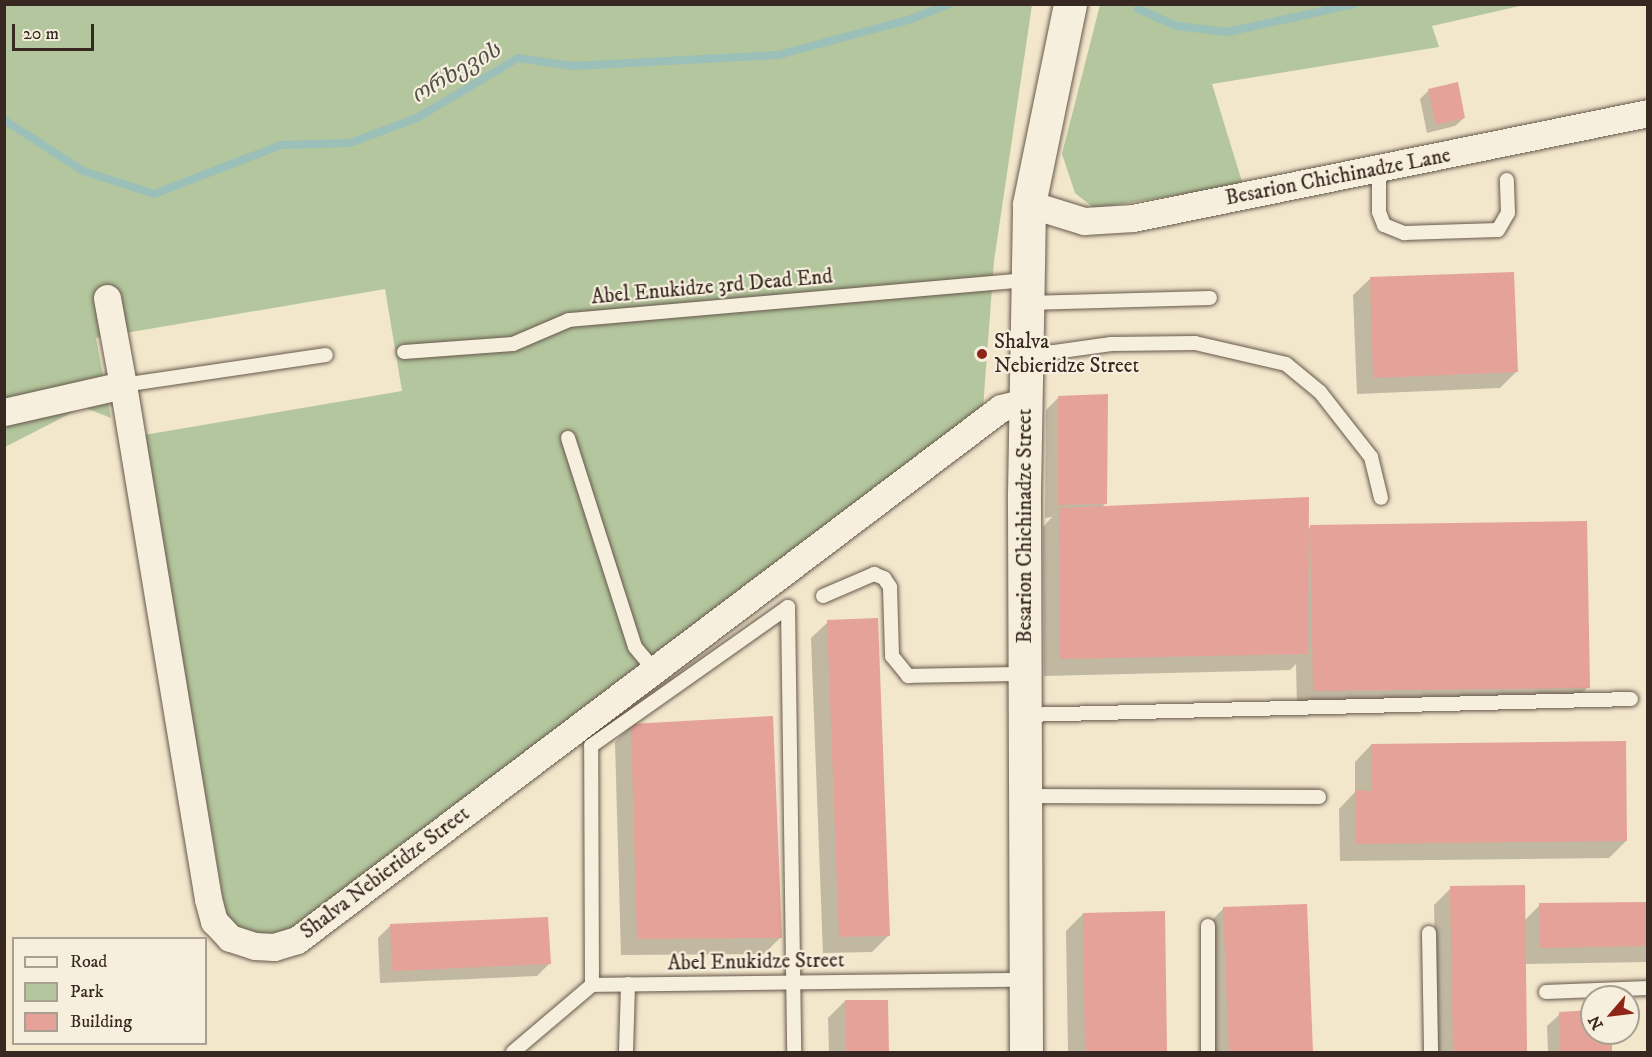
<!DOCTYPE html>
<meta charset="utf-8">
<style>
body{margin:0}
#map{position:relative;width:1652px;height:1057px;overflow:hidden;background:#f2e6cb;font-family:"IM FELL DW Pica","Noto Serif Georgian",serif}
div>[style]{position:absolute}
.green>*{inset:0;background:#b3c69d}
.shadow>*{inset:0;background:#0003}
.stream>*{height:8px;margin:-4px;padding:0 4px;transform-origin:4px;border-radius:4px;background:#9bbfb9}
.building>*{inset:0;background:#e5a299}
.roads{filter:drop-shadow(0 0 2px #66584c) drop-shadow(0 0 2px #66584c)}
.lane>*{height:14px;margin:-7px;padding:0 7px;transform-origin:7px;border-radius:7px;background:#f7efdd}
.street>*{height:27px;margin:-13.5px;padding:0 13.5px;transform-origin:13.5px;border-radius:13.5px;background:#f7efdd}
.secondary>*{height:33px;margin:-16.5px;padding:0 16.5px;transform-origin:16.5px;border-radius:16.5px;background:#f7efdd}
.dots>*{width:16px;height:16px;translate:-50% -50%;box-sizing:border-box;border:3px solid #f7efdd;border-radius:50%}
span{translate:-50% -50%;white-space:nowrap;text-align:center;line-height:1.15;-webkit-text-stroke:4.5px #f7efdd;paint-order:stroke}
.street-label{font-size:21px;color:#372922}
.poi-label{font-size:21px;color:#372922}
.left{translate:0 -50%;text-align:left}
.water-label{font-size:22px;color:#504e48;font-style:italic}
.frame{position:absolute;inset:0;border:6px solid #372922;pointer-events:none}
.legend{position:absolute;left:12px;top:937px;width:195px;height:108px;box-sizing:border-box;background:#f7efdd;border:2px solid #aaa092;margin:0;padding:8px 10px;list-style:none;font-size:18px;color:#372922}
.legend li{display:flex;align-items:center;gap:12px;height:30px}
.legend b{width:30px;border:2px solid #aaa092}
.north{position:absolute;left:1580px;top:985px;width:60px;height:60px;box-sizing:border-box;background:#f7efdd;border:2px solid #aaa092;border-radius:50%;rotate:242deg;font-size:16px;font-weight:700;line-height:24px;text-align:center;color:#372922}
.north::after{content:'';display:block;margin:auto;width:21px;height:27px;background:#8f2418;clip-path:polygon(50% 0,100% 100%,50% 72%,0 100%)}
.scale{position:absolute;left:12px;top:24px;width:82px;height:27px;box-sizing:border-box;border:3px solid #372922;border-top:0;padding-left:8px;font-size:18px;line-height:21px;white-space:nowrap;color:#372922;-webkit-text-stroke:4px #f7efdd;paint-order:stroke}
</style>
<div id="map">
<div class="green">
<i style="clip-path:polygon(5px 5px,1032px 5px,994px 261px,983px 408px,281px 936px,243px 932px,226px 915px,144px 435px,402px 391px,385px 289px,96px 338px,111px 418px,83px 407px,5px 447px)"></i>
<i style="clip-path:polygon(1100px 5px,1524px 5px,1432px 26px,1439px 47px,1212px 84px,1243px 185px,1094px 208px,1075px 193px,1062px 154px)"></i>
</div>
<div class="shadow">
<i style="clip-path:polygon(1429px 90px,1464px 118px,1455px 126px,1427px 133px,1420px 99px)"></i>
<i style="clip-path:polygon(1370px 279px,1516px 372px,1500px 388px,1357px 394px,1353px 295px)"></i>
<i style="clip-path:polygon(1059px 397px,1106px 503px,1101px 508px,1307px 530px,1311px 526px,1588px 687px,1571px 704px,1297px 707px,1296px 664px,1290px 670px,1044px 676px,1043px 527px,1052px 517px,1045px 518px,1046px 410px)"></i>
<i style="clip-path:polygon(828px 622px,889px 935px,872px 952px,823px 953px,811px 638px)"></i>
<i style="clip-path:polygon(632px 725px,781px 937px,764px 954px,621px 955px,615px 742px)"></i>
<i style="clip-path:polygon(1371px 745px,1626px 841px,1609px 858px,1340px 861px,1339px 809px,1355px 792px,1355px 762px)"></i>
<i style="clip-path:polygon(1451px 888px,1524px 921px,1540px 905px,1648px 903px,1648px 962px,1524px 964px,1525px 1052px,1437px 1052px,1434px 905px)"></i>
<i style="clip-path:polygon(1305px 905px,1311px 1052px,1212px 1052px,1207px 925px,1224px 908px)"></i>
<i style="clip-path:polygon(1164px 913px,1166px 1052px,1068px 1052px,1066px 931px,1083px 914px)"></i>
<i style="clip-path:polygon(391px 925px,550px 963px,537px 976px,380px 983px,378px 938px)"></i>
<i style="clip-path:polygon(845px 1001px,887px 1001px,887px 1052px,829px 1052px,828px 1018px)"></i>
<i style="clip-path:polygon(1592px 1012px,1592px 1033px,1610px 1033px,1611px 1052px,1548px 1052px,1547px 1026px,1560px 1014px)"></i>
</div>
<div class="stream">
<i style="left:1138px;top:9px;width:43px;rotate:23.6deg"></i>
<i style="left:1177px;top:26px;width:50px;rotate:6.8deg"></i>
<i style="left:1227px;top:32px;width:130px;rotate:-12.4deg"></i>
<i style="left:4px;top:120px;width:94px;rotate:32.8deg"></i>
<i style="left:83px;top:171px;width:75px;rotate:17.9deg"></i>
<i style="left:154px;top:194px;width:136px;rotate:-21.1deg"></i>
<i style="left:281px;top:145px;width:69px;rotate:-1.7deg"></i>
<i style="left:350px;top:143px;width:72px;rotate:-20.5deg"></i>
<i style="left:417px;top:118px;width:117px;rotate:-30.7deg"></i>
<i style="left:518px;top:58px;width:56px;rotate:8.3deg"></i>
<i style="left:573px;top:66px;width:205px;rotate:-3.1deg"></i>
<i style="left:778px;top:55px;width:135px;rotate:-15.1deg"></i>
<i style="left:908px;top:20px;width:45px;rotate:-20.9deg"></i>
</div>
<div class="building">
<i style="clip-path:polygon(1458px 82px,1465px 118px,1436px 125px,1428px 89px)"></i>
<i style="clip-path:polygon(1514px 272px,1518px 372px,1373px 378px,1370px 277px)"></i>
<i style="clip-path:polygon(1108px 394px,1107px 504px,1057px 505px,1058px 396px)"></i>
<i style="clip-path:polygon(1309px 497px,1308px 654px,1060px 659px,1059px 508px)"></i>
<i style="clip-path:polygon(1587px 521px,1590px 688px,1313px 691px,1310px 525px)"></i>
<i style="clip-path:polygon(878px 618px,890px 936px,839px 937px,827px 620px)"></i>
<i style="clip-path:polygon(773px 716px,782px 938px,637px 939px,631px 724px)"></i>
<i style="clip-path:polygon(1626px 741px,1627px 841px,1356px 844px,1355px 790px,1372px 791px,1371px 744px)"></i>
<i style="clip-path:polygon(1525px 885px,1527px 1052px,1453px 1052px,1450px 886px)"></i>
<i style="clip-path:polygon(1648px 902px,1648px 946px,1540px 948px,1539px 903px)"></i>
<i style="clip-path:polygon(1307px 904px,1313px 1052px,1229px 1052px,1223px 907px)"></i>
<i style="clip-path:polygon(1165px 911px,1167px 1052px,1085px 1052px,1083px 913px)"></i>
<i style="clip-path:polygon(548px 917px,551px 964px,392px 971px,390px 924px)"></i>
<i style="clip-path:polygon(845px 1000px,888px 1000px,889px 1052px,845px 1052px)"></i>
<i style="clip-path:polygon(1592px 1010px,1592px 1033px,1612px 1033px,1612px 1052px,1560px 1052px,1559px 1012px)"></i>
</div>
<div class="roads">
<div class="lane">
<i style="left:1379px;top:169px;width:43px;rotate:90deg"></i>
<i style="left:1379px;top:212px;width:14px;rotate:69deg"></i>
<i style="left:1384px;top:225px;width:22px;rotate:22deg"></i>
<i style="left:1404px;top:233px;width:94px;rotate:-1.8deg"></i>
<i style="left:1498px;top:230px;width:20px;rotate:-60deg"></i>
<i style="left:1508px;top:213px;width:33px;rotate:-92deg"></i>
<i style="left:1027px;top:303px;width:183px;rotate:-1.6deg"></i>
<i style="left:404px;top:352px;width:109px;rotate:-4.2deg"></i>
<i style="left:513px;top:344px;width:61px;rotate:-23.2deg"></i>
<i style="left:569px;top:320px;width:461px;rotate:-5deg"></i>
<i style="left:1026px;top:356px;width:86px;rotate:-8deg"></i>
<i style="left:1111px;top:344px;width:84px;rotate:-0.7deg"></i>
<i style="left:1195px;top:343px;width:93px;rotate:13deg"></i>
<i style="left:1286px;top:364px;width:44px;rotate:39.5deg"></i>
<i style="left:1320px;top:392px;width:83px;rotate:51.9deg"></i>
<i style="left:1371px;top:457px;width:42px;rotate:76.3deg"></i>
<i style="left:123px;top:385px;width:205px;rotate:-8.4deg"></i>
<i style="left:568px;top:438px;width:219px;rotate:72.2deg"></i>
<i style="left:635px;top:647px;width:30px;rotate:50deg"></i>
<i style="left:823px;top:596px;width:56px;rotate:-23.3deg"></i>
<i style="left:874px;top:574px;width:11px;rotate:22deg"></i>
<i style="left:884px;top:578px;width:11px;rotate:56deg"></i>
<i style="left:890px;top:587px;width:69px;rotate:88.3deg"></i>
<i style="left:892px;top:656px;width:26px;rotate:51deg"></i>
<i style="left:908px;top:676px;width:117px;rotate:-1deg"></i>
<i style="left:788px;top:607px;width:445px;rotate:89.2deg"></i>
<i style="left:1024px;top:715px;width:607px;rotate:-1.51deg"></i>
<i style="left:1025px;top:796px;width:294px;rotate:0.2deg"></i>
<i style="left:1208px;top:926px;width:126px;rotate:90deg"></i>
<i style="left:1429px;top:933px;width:119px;rotate:89deg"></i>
<i style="left:592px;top:985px;width:239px;rotate:-90.2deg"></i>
<i style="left:591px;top:746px;width:241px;rotate:-35.2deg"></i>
<i style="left:1546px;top:992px;width:102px;rotate:-2.2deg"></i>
<i style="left:513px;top:1052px;width:104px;rotate:-40.3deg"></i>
<i style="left:592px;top:985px;width:433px;rotate:-0.7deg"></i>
<i style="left:626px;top:1052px;width:68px;rotate:-88.3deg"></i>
</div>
<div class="street">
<i style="left:1029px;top:204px;width:58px;rotate:17.2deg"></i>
<i style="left:1084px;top:221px;width:49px;rotate:-3.5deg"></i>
<i style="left:1133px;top:218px;width:526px;rotate:-11.52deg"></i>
<i style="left:107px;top:298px;width:88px;rotate:79.6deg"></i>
<i style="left:4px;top:412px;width:122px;rotate:-12.8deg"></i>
<i style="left:123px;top:385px;width:521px;rotate:80.61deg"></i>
<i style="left:208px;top:899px;width:23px;rotate:75deg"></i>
<i style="left:214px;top:921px;width:23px;rotate:47deg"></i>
<i style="left:230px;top:938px;width:26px;rotate:18deg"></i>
<i style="left:255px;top:946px;width:19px;rotate:3deg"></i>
<i style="left:274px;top:947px;width:24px;rotate:-17deg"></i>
<i style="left:297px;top:940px;width:882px;rotate:-37.08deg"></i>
<i style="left:1001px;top:408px;width:25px;rotate:-14deg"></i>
</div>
<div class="secondary">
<i style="left:1026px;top:1052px;width:558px;rotate:-90.21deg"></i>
<i style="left:1024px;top:494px;width:290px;rotate:-89deg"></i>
<i style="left:1029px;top:204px;width:204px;rotate:-78.4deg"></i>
</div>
</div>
<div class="dots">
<i style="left:982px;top:354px;background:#8f2418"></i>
</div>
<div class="street-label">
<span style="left:1338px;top:177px;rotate:-11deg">Besarion Chichinadze Lane</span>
<span style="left:712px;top:287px;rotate:-5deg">Abel Enukidze 3rd Dead End</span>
<span style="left:1025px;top:526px;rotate:-90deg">Besarion Chichinadze Street</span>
<span style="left:385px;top:873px;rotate:-37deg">Shalva Nebieridze Street</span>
<span style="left:756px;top:962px;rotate:-1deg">Abel Enukidze Street</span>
</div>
<div class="poi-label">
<span class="left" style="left:994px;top:354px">Shalva<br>Nebieridze Street</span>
</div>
<div class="water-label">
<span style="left:456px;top:73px;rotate:-30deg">ორხევის</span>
</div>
<div class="frame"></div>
<ul class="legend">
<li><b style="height:8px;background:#f7efdd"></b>Road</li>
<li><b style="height:16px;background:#b3c69d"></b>Park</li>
<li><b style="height:16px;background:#e5a299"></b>Building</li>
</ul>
<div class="north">N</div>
<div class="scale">20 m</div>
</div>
